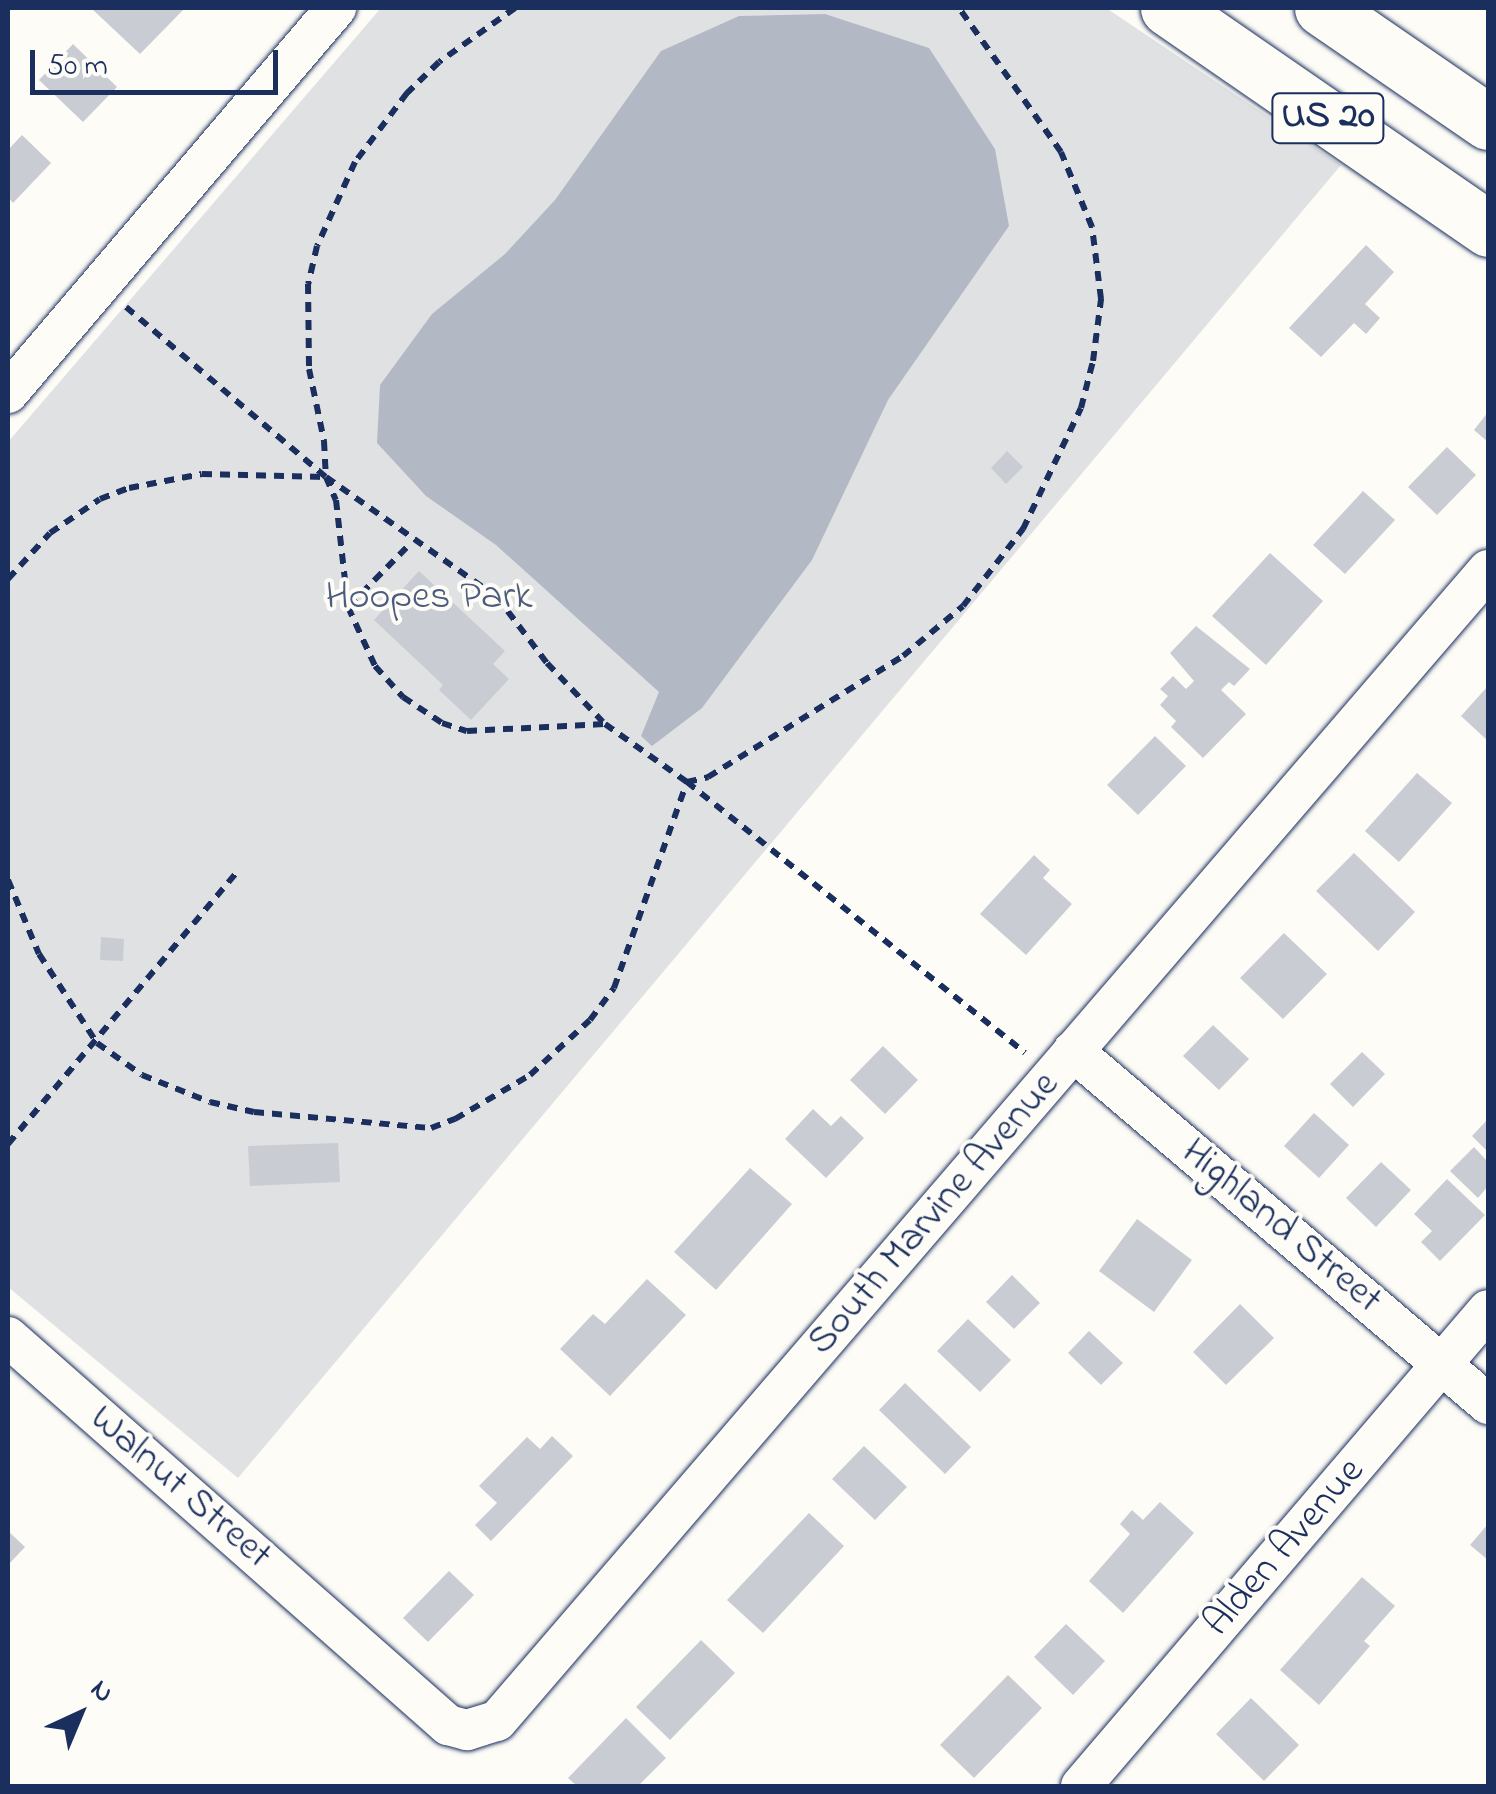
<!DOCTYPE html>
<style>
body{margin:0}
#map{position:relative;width:1496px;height:1794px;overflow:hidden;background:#fdfcf7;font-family:"Indie Flower",sans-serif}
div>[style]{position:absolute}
.green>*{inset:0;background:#e0e1e3}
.water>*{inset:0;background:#b3b8c5}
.building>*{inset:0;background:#c9ccd3}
.path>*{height:6px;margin-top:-3px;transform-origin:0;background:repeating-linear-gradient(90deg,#1b2f5e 0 10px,transparent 0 18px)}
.roads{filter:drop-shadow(0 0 2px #1b2f5e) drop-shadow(0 0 2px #1b2f5e)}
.street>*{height:40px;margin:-20px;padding:0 20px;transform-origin:20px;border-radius:20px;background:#fdfcf7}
.highway>*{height:55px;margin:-27.5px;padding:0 27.5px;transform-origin:27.5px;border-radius:27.5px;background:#fdfcf7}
span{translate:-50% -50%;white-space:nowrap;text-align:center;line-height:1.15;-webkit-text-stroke:8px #fdfcf7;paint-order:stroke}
.shield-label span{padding:2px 8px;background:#fdfcf7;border:2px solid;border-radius:8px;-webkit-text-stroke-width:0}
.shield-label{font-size:38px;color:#1b2f5e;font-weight:700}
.park-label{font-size:40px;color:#4c5c7f}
.street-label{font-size:40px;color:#1b2f5e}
.frame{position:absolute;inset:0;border:10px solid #1b2f5e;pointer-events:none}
.north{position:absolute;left:30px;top:1664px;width:100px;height:100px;-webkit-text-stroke:8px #fdfcf7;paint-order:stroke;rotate:44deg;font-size:28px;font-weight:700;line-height:40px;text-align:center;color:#1b2f5e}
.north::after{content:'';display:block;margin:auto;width:35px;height:45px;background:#1b2f5e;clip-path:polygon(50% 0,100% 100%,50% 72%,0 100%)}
.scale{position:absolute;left:30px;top:50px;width:248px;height:45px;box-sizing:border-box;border:5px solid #1b2f5e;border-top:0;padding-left:12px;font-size:30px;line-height:35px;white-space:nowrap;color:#1b2f5e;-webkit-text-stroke:8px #fdfcf7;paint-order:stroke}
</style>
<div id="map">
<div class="green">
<i style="clip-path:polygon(381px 8px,1106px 8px,1341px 165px,238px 1478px,8px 1287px,8px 442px)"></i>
</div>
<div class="water">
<i style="clip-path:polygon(825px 14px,929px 48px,995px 149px,1009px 226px,888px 400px,812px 560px,702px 708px,652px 746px,641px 736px,659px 692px,496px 545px,426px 496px,377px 443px,380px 385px,432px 314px,505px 254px,555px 200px,661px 51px,739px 16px)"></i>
</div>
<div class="building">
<i style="clip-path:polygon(91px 8px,185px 8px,140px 54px)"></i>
<i style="clip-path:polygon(73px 44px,117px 87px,83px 122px,39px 80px)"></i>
<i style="clip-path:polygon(22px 135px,51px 163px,13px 203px,8px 197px,8px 150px)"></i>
<i style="clip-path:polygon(1366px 245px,1394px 272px,1365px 304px,1380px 318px,1366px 334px,1354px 323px,1321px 357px,1289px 328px)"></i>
<i style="clip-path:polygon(1488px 412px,1488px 442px,1474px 430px)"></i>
<i style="clip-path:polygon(1447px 447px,1476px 475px,1437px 515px,1408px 487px)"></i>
<i style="clip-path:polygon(1007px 451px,1023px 467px,1006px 484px,991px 468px)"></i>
<i style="clip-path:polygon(1363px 491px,1395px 520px,1345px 574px,1313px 545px)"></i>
<i style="clip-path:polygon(1270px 553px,1323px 601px,1266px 665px,1212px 616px)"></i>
<i style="clip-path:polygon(419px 571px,505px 651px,493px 664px,509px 679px,471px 720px,439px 690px,443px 685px,374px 620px)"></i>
<i style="clip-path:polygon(1196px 626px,1250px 669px,1234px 686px,1229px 682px,1221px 690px,1246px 714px,1203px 758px,1171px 727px,1176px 721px,1160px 705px,1168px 696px,1160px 689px,1173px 676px,1186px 689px,1194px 681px,1170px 653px)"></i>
<i style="clip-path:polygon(1488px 686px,1488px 741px,1461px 716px)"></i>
<i style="clip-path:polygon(1155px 736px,1186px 766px,1138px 815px,1107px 785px)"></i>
<i style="clip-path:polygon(1417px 773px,1452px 803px,1399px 862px,1365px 831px)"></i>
<i style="clip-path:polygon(1354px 853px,1415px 912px,1378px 951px,1316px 891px)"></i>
<i style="clip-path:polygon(1034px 855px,1050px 870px,1043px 878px,1072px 904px,1026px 955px,980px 914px)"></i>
<i style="clip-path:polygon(1284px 933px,1327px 974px,1283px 1019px,1240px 978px)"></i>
<i style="clip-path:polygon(101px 937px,124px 939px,123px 961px,100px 960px)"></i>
<i style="clip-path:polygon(1213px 1025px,1249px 1059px,1219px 1090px,1183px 1056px)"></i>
<i style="clip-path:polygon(883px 1046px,918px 1080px,885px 1114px,850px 1080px)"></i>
<i style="clip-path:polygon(1362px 1052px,1385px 1074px,1353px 1107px,1330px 1084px)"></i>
<i style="clip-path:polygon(813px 1109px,831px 1126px,841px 1116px,864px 1138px,826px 1178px,785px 1139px)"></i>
<i style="clip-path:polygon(1314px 1113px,1349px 1145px,1319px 1178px,1284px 1146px)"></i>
<i style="clip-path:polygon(1488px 1119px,1488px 1152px,1472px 1136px)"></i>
<i style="clip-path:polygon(338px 1143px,340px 1182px,250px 1186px,248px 1146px)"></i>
<i style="clip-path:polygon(1474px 1147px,1488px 1162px,1488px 1186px,1478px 1198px,1450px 1171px)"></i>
<i style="clip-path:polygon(1381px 1162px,1411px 1190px,1376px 1227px,1346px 1198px)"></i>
<i style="clip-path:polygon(750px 1168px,792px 1204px,716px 1290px,674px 1252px)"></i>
<i style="clip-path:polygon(1447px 1179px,1485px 1215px,1440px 1261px,1421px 1242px,1432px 1231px,1414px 1214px)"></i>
<i style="clip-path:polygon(1137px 1219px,1192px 1260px,1154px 1312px,1099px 1271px)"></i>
<i style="clip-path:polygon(1012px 1275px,1040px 1303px,1014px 1329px,986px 1302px)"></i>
<i style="clip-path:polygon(647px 1279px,686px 1315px,610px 1396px,560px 1349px,593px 1314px,605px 1324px)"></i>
<i style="clip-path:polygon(1240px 1304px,1274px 1338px,1226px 1385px,1193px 1352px)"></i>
<i style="clip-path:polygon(968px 1319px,1011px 1360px,980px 1392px,937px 1351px)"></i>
<i style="clip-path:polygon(1089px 1331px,1123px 1363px,1101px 1385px,1068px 1353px)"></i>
<i style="clip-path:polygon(905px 1383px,971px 1447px,945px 1474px,879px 1410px)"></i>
<i style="clip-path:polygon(552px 1436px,573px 1456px,491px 1541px,475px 1525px,497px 1503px,479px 1486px,527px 1437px,540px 1449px)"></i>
<i style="clip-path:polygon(864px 1446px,907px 1487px,875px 1520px,832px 1479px)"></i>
<i style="clip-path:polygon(1160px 1502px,1194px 1533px,1123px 1613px,1089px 1581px,1130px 1534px,1120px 1524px,1132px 1510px,1143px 1520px)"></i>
<i style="clip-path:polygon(809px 1513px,844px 1546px,763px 1633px,727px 1600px)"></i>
<i style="clip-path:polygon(1488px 1524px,1488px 1560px,1470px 1545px)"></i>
<i style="clip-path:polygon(8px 1531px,25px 1547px,8px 1565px)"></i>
<i style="clip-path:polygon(449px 1571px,474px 1595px,428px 1642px,403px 1618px)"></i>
<i style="clip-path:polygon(1362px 1577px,1395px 1606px,1364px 1641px,1370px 1646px,1319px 1705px,1280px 1670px)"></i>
<i style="clip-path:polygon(1066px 1624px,1105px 1661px,1073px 1695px,1034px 1657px)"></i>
<i style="clip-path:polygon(701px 1640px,735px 1673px,670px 1740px,636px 1707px)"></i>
<i style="clip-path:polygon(1008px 1675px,1042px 1708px,974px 1778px,940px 1745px)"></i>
<i style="clip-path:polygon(1251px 1698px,1299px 1745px,1264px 1781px,1216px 1734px)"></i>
<i style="clip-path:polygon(626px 1718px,666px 1758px,638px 1786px,577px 1786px,568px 1778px)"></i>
</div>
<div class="path">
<i style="left:515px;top:8px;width:93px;rotate:144.6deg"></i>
<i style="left:439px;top:62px;width:45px;rotate:135.9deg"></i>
<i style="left:407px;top:93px;width:86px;rotate:127deg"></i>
<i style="left:355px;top:162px;width:92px;rotate:114.3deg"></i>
<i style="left:317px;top:246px;width:39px;rotate:103deg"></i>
<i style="left:308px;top:284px;width:85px;rotate:89.3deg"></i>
<i style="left:309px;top:369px;width:74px;rotate:78.2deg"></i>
<i style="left:324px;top:441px;width:36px;rotate:87deg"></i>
<i style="left:326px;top:477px;width:209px;rotate:35.1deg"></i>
<i style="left:497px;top:597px;width:83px;rotate:52.9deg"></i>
<i style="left:547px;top:663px;width:81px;rotate:46.5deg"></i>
<i style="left:126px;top:307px;width:262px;rotate:40.4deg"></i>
<i style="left:326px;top:477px;width:25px;rotate:67deg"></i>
<i style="left:336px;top:500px;width:108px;rotate:83.6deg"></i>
<i style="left:348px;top:607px;width:65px;rotate:65.4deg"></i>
<i style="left:375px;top:666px;width:42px;rotate:47.9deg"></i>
<i style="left:403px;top:697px;width:47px;rotate:33.7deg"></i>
<i style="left:442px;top:723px;width:26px;rotate:18deg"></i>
<i style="left:467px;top:731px;width:138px;rotate:-2.9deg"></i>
<i style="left:605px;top:724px;width:100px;rotate:35.3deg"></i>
<i style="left:687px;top:782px;width:22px;rotate:-13deg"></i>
<i style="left:708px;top:777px;width:229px;rotate:-31.8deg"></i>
<i style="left:903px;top:656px;width:78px;rotate:-39.8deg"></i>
<i style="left:963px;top:606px;width:98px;rotate:-52.1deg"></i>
<i style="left:1023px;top:529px;width:134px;rotate:-64.4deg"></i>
<i style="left:1081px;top:408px;width:49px;rotate:-75.7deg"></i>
<i style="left:1093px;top:361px;width:63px;rotate:-82.6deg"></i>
<i style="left:1101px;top:299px;width:73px;rotate:-97.1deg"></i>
<i style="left:1092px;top:227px;width:81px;rotate:-112.5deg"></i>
<i style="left:1061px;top:152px;width:176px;rotate:-125.3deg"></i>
<i style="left:8px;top:579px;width:62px;rotate:-47.6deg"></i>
<i style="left:50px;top:533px;width:60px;rotate:-34.2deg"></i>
<i style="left:100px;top:499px;width:31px;rotate:-21deg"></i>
<i style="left:129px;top:488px;width:74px;rotate:-10.9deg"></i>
<i style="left:202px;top:474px;width:123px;rotate:1.4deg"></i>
<i style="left:349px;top:606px;width:90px;rotate:-45.5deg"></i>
<i style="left:8px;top:880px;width:80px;rotate:67.3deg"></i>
<i style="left:39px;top:954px;width:106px;rotate:56.9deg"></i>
<i style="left:97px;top:1043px;width:55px;rotate:35.4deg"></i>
<i style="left:142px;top:1075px;width:73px;rotate:21.7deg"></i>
<i style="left:210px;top:1102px;width:45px;rotate:12.8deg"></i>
<i style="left:254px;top:1112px;width:178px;rotate:5.2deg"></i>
<i style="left:431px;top:1128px;width:26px;rotate:-21deg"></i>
<i style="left:455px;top:1119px;width:87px;rotate:-30.4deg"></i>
<i style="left:530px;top:1075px;width:81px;rotate:-42.5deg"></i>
<i style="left:590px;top:1020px;width:40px;rotate:-53deg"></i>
<i style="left:614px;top:988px;width:219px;rotate:-70.5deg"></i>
<i style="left:687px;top:782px;width:433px;rotate:38.7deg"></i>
<i style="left:8px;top:1144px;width:357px;rotate:-49.9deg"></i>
</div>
<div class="roads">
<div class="street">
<i style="left:8px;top:393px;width:506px;rotate:-49.57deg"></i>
<i style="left:1073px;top:1051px;width:545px;rotate:40.38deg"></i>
<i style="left:8px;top:1337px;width:587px;rotate:41.41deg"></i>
<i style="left:448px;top:1725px;width:20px;rotate:15deg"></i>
<i style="left:467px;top:1730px;width:31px;rotate:-17deg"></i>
<i style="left:497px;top:1721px;width:1519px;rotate:-49.27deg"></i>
<i style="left:1081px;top:1786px;width:626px;rotate:-49.47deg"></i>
</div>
<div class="highway">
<i style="left:1168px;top:8px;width:389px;rotate:34.6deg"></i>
<i style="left:1322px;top:8px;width:201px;rotate:34.5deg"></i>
</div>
</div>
<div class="shield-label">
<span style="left:1328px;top:118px">US 20</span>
</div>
<div class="park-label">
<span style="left:429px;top:598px">Hoopes Park</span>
</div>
<div class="street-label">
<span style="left:934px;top:1214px;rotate:-49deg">South Marvine Avenue</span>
<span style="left:1281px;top:1227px;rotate:40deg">Highland Street</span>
<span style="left:180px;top:1488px;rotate:41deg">Walnut Street</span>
<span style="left:1285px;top:1548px;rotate:-49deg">Alden Avenue</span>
</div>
<div class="frame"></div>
<div class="north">N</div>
<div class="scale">50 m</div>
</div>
